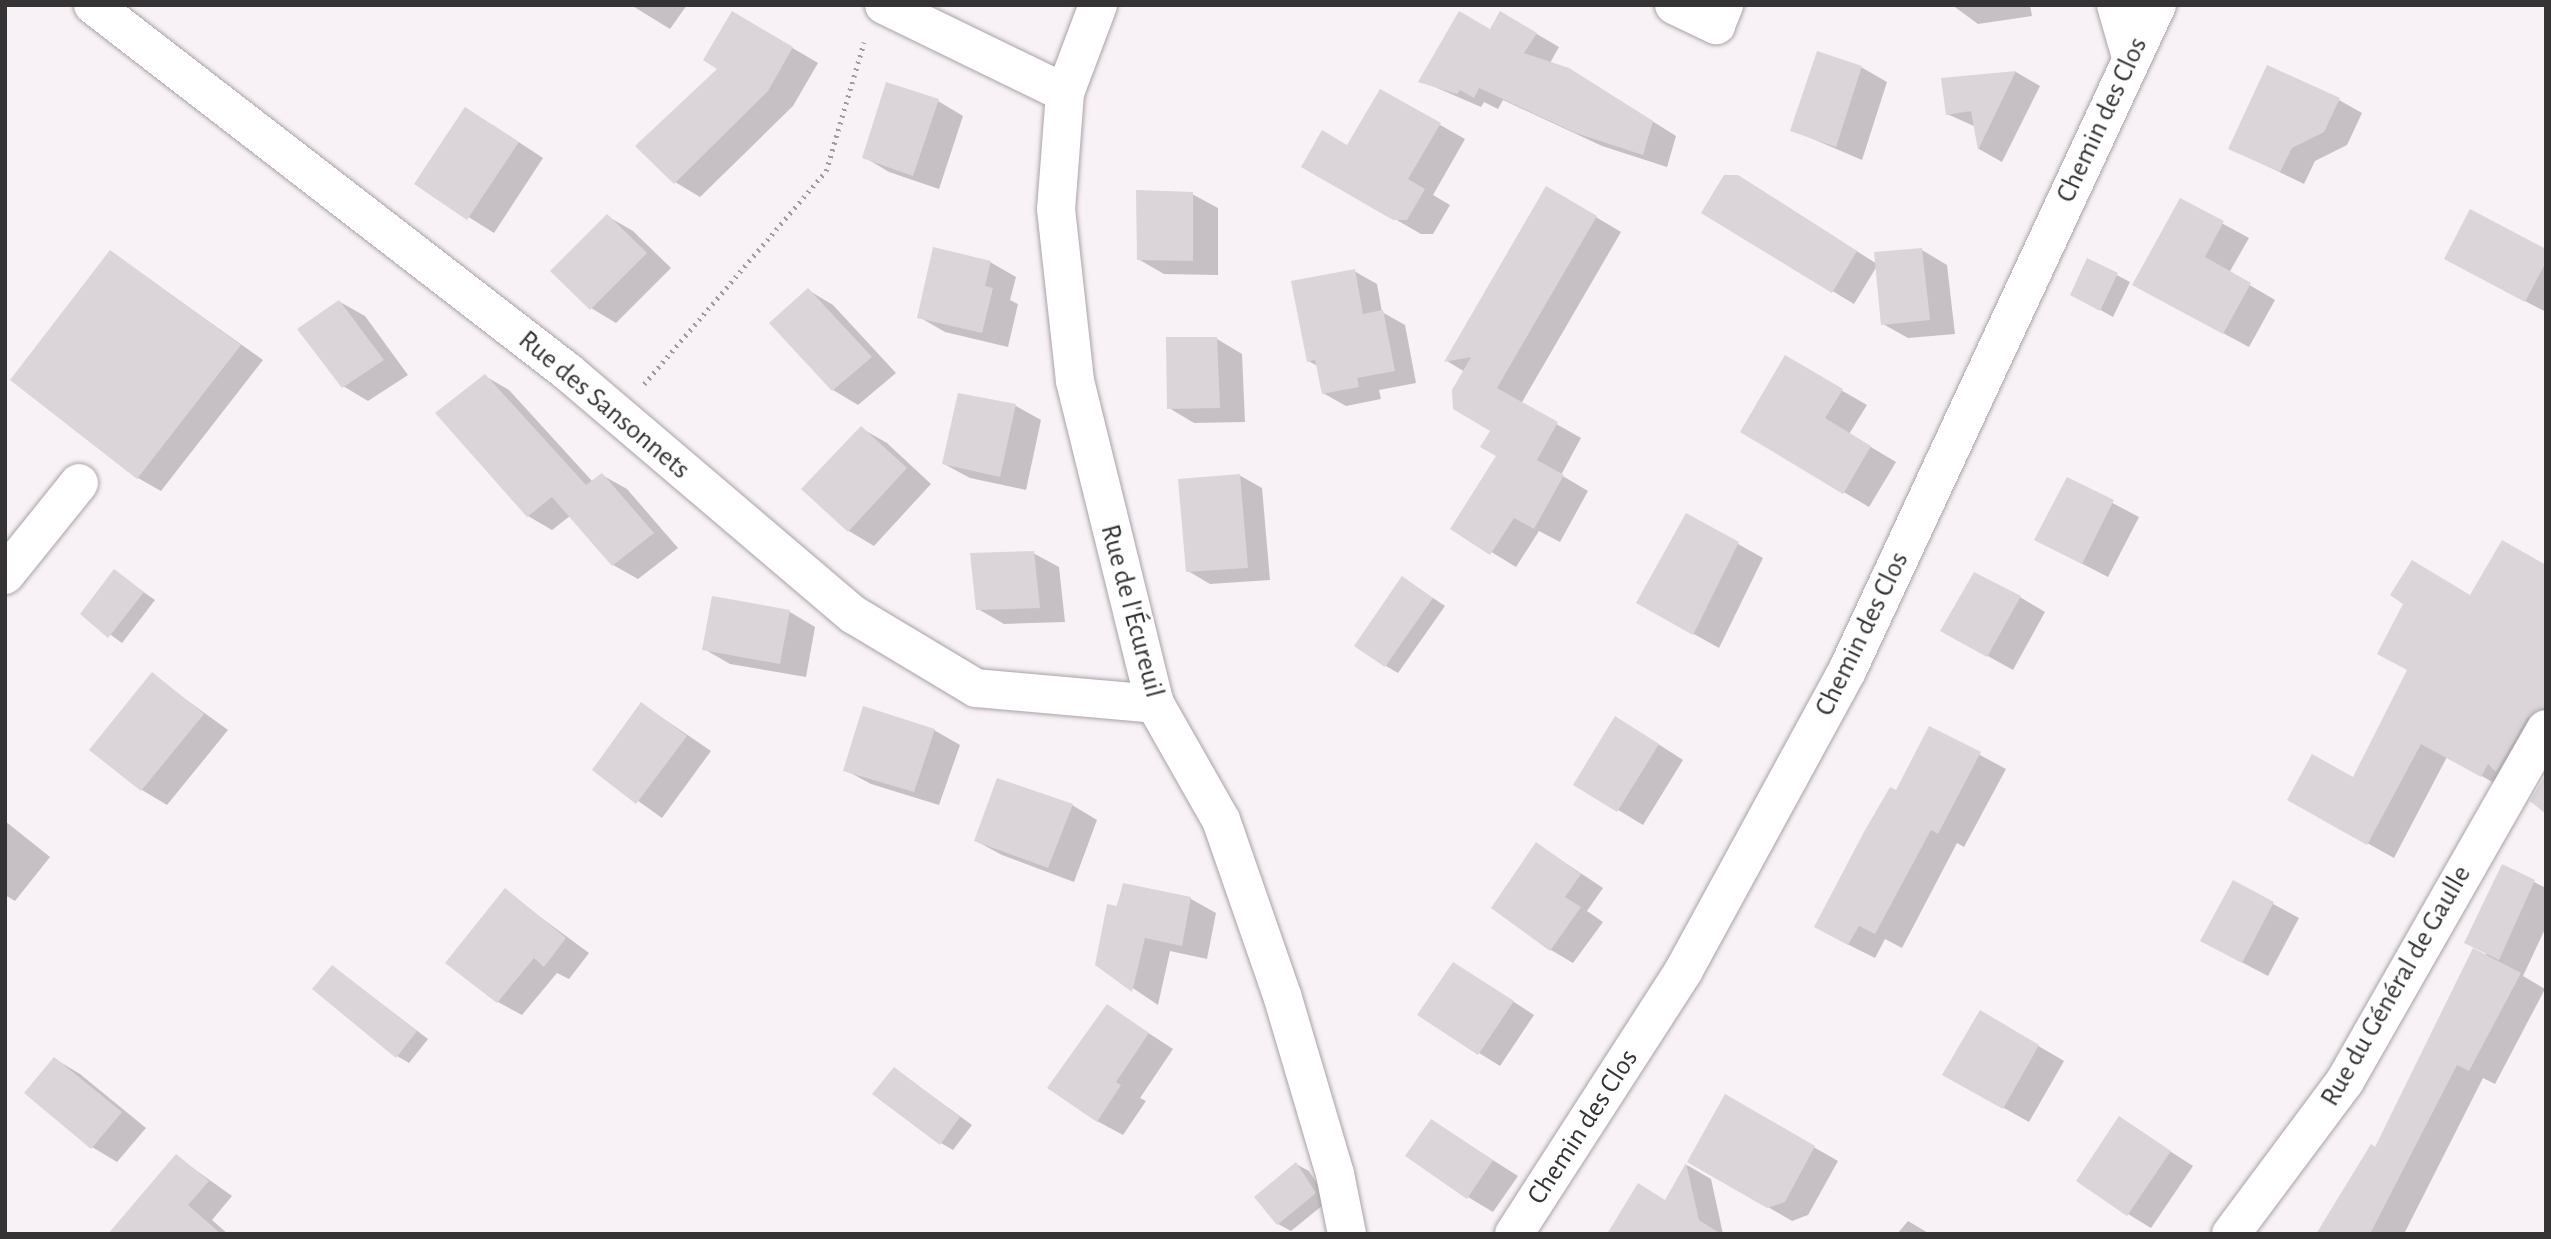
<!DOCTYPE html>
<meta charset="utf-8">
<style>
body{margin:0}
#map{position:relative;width:2551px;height:1239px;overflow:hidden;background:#f8f1f6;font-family:"Alegreya Sans",sans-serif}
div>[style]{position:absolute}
.shadow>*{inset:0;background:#0003}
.building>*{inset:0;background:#dbd4d9}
.path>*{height:4.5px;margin-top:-2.25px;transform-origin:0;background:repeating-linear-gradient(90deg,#a09b9f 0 2px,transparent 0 7px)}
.roads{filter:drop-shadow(0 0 2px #a9a2a7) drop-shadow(0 0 2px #a9a2a7)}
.minor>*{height:38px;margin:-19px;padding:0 19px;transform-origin:19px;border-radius:19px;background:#fff}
span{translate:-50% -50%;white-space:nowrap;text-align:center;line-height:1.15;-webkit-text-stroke:5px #fff;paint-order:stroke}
.street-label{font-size:28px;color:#363335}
.frame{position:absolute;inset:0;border:7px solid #363335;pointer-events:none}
</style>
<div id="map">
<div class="shadow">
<i style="clip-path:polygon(631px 5px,687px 5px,670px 29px)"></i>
<i style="clip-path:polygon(1952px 5px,2030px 5px,2032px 16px,1978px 24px)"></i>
<i style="clip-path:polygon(733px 13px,818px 63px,793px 106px,700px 197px,675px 182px,720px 68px)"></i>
<i style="clip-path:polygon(1501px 13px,1559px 47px,1550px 63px,1593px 84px,1676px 136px,1667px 167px,1602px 146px,1503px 100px,1498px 109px,1484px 102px,1481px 107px,1421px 81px,1491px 31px)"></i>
<i style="clip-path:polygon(1861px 67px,1887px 82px,1862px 160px,1792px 130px)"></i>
<i style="clip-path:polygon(2016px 72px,2040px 86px,2002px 162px,1979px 149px,1976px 127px,1947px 114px,1943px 80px)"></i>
<i style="clip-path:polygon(1380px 91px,1465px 139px,1433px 195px,1450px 205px,1433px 234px,1421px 234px,1303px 166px,1348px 147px)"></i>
<i style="clip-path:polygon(2339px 100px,2362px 113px,2347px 145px,2315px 161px,2304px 184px,2230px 148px)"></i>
<i style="clip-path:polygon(938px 101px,963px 116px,939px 189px,889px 172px,864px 157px)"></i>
<i style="clip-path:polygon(491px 124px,543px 158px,494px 233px,416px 184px)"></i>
<i style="clip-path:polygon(1547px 188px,1621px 232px,1521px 404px,1581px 438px,1561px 475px,1588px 491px,1560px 542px,1539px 531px,1516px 567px,1452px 528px,1498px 455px,1492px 430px,1465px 372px,1447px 361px)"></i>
<i style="clip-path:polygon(1761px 190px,1877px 264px,1922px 250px,1947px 265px,1955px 334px,1908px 338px,1883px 324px,1877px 266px,1854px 304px,1703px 213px)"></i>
<i style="clip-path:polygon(1192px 194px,1218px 208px,1218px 275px,1164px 274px,1138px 259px)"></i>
<i style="clip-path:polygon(2181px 201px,2249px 238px,2229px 273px,2275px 300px,2249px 347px,2159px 299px)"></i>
<i style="clip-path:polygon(607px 216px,633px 231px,671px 268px,616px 323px,591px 308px)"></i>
<i style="clip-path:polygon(2546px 251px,2546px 312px,2472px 273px)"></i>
<i style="clip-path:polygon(111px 252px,263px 360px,161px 491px,138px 478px)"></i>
<i style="clip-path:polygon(2088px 260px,2130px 282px,2113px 317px,2072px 294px)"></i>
<i style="clip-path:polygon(990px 262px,1016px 277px,1010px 300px,1018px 304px,1008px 347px,945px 332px,919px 317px)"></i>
<i style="clip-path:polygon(1354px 271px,1377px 284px,1382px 312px,1405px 325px,1416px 383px,1379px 390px,1381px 399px,1346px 406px,1323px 393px,1318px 366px,1308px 361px)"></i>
<i style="clip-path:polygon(808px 290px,833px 305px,896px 373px,858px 405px,833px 390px)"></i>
<i style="clip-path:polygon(340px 302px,365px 316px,408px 375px,368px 401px,343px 386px)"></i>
<i style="clip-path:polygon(1217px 339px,1242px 354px,1245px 422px,1194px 423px,1169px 408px)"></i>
<i style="clip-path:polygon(1785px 358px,1867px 405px,1849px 434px,1896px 462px,1869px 507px,1742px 432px)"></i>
<i style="clip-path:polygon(485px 376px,509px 390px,593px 482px,602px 475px,627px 489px,678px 548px,638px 579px,613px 565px,570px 516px,552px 530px,528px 516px)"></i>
<i style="clip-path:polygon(959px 395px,1016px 406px,1041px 420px,1026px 490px,970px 478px,944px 464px)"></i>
<i style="clip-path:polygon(861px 428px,887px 443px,931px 484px,874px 546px,849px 531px,804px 489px)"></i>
<i style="clip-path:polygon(1239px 475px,1262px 488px,1270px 580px,1210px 584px,1188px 571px)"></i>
<i style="clip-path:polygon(2067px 479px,2139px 517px,2108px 577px,2036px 540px)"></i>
<i style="clip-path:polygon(1738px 544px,1763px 558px,1719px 648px,1638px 603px)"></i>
<i style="clip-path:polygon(1033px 553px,1059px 567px,1065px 622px,1004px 624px,978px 609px)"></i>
<i style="clip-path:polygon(2546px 567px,2546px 748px,2507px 790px,2447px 757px,2394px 858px,2290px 800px,2353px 779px,2471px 597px)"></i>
<i style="clip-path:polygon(115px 572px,155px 600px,122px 643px,82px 614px)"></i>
<i style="clip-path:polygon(1415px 586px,1445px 606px,1398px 673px,1386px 666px)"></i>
<i style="clip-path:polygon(2020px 597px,2045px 612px,2013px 670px,1968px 645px)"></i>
<i style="clip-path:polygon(714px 598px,790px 612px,815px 627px,806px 677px,730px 664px,704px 649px)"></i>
<i style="clip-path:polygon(152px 675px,228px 730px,167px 805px,142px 790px)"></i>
<i style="clip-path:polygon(642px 704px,711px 751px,662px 818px,595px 770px)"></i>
<i style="clip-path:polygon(1930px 728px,2006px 769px,1964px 847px,1957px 843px,1902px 948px,1885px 939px,1875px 958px,1841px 941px,1897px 792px)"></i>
<i style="clip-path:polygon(934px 730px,960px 745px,939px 805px,871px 784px,845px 770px)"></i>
<i style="clip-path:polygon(1641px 733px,1683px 760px,1643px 825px,1575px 784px)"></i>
<i style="clip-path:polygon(1072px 805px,1097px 820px,1074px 882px,1002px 855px,976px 841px)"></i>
<i style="clip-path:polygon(5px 821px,50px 857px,15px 901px,5px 895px)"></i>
<i style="clip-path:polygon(1537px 844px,1603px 888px,1587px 911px,1603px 922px,1573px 963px,1551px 950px)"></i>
<i style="clip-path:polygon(2502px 866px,2546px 888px,2546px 927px,2523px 976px,2545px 989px,2495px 1084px,2483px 1078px,2404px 1234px,2318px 1234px,2376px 1149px,2486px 954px)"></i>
<i style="clip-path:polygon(2234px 883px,2299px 918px,2268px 976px,2228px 955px)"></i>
<i style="clip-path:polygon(1124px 885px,1191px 899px,1216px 913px,1207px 959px,1170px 951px,1158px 1005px,1097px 964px)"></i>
<i style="clip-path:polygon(505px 891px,589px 953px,569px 979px,557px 973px,522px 1015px,498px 1002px)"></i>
<i style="clip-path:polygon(333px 967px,428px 1039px,409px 1063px,397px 1056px)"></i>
<i style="clip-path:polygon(1475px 977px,1534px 1015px,1500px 1066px,1479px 1053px)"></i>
<i style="clip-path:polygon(1107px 1006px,1173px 1049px,1140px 1098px,1146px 1101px,1123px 1135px,1097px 1121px)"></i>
<i style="clip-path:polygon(1980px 1012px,2064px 1061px,2029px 1122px,1945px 1075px)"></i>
<i style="clip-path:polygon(55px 1059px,80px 1074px,146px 1128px,117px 1162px,92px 1147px)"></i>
<i style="clip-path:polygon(895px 1069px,972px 1125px,953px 1150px,941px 1143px)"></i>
<i style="clip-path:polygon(1726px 1097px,1838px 1161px,1808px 1215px,1792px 1221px,1689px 1161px)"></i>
<i style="clip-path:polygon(2120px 1119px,2193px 1166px,2151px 1228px,2128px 1214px)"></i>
<i style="clip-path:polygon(1431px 1121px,1518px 1176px,1493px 1212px,1468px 1197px)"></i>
<i style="clip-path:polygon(176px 1156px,232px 1196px,212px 1220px,228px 1234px,110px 1234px)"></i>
<i style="clip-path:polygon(1296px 1164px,1309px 1171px,1328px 1201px,1291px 1231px,1278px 1224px)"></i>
<i style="clip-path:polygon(1687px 1165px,1711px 1179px,1723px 1234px,1609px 1234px,1666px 1201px)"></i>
<i style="clip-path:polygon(1908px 1221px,1930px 1234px,1897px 1234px)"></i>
</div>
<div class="building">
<i style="clip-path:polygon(732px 11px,793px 47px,768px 91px,674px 184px,635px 146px,717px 69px,703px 60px)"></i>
<i style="clip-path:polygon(1459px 11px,1490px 29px,1500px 11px,1537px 33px,1524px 53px,1569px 68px,1653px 121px,1643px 155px,1576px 133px,1479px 88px,1474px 98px,1460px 90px,1457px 94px,1418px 82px)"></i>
<i style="clip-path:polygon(1817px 51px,1862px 66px,1836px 147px,1790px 131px)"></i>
<i style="clip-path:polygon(2267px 65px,2340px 98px,2324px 132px,2292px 148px,2280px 172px,2228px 149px)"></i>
<i style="clip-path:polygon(2016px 71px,1978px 150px,1971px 111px,1946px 115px,1941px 78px)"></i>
<i style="clip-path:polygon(886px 82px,939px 99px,913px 176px,862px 158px)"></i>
<i style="clip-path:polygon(1380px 89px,1441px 123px,1408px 179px,1425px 189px,1407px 220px,1393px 220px,1301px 167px,1322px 130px,1347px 145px)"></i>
<i style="clip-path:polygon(465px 107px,519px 142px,467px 220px,414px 184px)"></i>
<i style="clip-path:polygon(1724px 175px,1738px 175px,1857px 251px,1832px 293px,1701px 213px)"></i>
<i style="clip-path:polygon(1546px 186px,1597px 216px,1497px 388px,1558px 422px,1537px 460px,1564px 475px,1534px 529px,1514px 518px,1490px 555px,1450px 529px,1496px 456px,1480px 447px,1490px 431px,1453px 409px,1452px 390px,1471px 357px,1444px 362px)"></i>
<i style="clip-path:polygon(1136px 190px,1193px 192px,1193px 261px,1137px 260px)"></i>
<i style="clip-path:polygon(2180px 198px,2224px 221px,2205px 257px,2251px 283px,2223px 334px,2132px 285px)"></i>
<i style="clip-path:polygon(2470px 209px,2546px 249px,2546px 262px,2525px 302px,2444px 259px)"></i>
<i style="clip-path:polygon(607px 214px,647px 253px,590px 310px,550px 271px)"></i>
<i style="clip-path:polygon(933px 247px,991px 261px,985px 286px,993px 288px,982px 333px,917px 318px)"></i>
<i style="clip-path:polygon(1922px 248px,1930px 320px,1881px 325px,1874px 252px)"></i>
<i style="clip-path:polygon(110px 250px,241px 345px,137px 479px,10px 380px)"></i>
<i style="clip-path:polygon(2087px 258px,2118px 273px,2100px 311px,2070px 295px)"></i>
<i style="clip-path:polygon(1355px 269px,1363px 314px,1383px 310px,1395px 371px,1357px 378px,1359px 387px,1322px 394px,1315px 360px,1307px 362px,1291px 281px)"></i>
<i style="clip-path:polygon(808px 288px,872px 357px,832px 391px,769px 323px)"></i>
<i style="clip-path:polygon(339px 300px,384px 360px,342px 388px,297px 329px)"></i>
<i style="clip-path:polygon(1166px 337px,1217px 337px,1220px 408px,1167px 409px)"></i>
<i style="clip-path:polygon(1785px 355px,1843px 389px,1825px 418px,1871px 446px,1843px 494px,1740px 432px)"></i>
<i style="clip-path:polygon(485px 374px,586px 485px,602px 473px,654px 533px,612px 566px,552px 497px,527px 517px,435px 413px)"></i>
<i style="clip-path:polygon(958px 393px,1016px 404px,1000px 477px,942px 464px)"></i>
<i style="clip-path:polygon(861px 426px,907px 468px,848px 532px,801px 489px)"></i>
<i style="clip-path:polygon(1240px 474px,1248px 568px,1186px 572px,1178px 479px)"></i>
<i style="clip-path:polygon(2067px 477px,2114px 500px,2082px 564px,2034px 540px)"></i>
<i style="clip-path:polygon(1686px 513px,1739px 542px,1693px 635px,1636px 603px)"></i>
<i style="clip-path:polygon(2502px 540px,2546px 565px,2546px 707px,2527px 718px,2496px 772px,2488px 764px,2481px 777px,2421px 744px,2367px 845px,2287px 800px,2312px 754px,2353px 777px,2407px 670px,2377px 654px,2403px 604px,2390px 595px,2412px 560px,2470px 595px)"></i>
<i style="clip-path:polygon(1034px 551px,1040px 608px,976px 610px,970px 553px)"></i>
<i style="clip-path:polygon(114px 569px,144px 592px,108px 638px,80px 614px)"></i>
<i style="clip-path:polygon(1974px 572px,2021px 596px,1987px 657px,1940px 631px)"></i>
<i style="clip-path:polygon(1402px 576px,1433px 598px,1385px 667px,1354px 646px)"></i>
<i style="clip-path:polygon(712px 596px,790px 610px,780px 664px,702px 650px)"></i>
<i style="clip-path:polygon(152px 672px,204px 714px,141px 791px,89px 750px)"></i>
<i style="clip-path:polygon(641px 702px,687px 736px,636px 804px,592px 770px)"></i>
<i style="clip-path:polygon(863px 706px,935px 729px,914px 792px,843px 771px)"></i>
<i style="clip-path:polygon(1615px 716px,1659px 744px,1617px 812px,1573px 785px)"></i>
<i style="clip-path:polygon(1929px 726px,1981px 752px,1938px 834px,1931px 830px,1875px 934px,1859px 926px,1848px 945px,1814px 927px,1864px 832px,1890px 787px,1896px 790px)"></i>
<i style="clip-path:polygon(2546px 774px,2546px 814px,2530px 801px)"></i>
<i style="clip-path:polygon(997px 778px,1073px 804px,1048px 868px,974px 841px)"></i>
<i style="clip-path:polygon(1536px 842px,1581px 874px,1565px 897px,1581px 907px,1550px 951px,1491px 908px)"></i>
<i style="clip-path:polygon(2502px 864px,2535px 880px,2499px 960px,2464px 943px)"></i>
<i style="clip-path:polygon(2233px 880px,2274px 902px,2242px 963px,2200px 941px)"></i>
<i style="clip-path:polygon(1123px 883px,1191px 897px,1182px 946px,1145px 938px,1132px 992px,1095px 965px,1107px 904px,1117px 906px)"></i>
<i style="clip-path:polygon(505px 888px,566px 938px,544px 967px,534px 958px,497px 1003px,445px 963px)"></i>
<i style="clip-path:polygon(2473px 948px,2521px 973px,2469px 1071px,2457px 1065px,2370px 1234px,2316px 1234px,2371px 1144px,2375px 1147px)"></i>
<i style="clip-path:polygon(1453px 962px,1514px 1001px,1478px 1055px,1417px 1015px)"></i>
<i style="clip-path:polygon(332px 965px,417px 1031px,396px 1058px,312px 989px)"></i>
<i style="clip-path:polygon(1107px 1004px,1149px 1033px,1116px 1082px,1121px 1085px,1097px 1122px,1047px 1088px)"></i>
<i style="clip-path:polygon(1980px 1010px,2039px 1045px,2003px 1109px,1942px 1075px)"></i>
<i style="clip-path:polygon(54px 1057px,122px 1112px,91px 1149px,24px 1093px)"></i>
<i style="clip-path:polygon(894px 1067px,960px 1117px,940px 1145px,872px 1094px)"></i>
<i style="clip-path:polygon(1725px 1094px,1815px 1146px,1785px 1202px,1767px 1208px,1687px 1162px)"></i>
<i style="clip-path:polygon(2119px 1116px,2171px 1151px,2127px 1216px,2076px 1181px)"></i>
<i style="clip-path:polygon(1431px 1119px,1493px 1160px,1467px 1199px,1405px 1156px)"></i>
<i style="clip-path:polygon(176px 1154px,209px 1181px,188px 1205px,221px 1234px,108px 1234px)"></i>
<i style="clip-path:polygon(1296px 1162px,1316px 1193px,1277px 1225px,1254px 1197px)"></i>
<i style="clip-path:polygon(1686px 1163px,1699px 1220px,1721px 1234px,1607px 1234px,1638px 1183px,1665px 1200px)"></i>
</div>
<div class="path">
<i style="left:644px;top:384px;width:280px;rotate:-49.5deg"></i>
<i style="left:826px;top:171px;width:134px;rotate:-73.6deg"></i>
</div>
<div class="roads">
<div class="minor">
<i style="left:93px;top:5px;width:600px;rotate:37.69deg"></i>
<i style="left:568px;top:372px;width:375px;rotate:40.4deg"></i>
<i style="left:854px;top:615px;width:142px;rotate:30.9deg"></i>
<i style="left:976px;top:688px;width:180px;rotate:5.1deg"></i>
<i style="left:884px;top:5px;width:201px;rotate:25.9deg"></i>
<i style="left:1098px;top:5px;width:94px;rotate:110.6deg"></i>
<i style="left:1065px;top:93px;width:116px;rotate:94.4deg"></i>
<i style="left:1056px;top:209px;width:173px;rotate:83.7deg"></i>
<i style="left:1075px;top:381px;width:333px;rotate:76.1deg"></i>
<i style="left:1155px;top:704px;width:133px;rotate:60.4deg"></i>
<i style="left:1221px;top:820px;width:185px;rotate:70.8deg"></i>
<i style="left:1282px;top:995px;width:187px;rotate:73.5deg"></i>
<i style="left:1335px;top:1174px;width:61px;rotate:78.7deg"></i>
<i style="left:1674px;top:5px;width:47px;rotate:25.5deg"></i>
<i style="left:1716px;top:25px;width:22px;rotate:-68deg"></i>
<i style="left:2116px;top:5px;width:54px;rotate:73.9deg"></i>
<i style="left:5px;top:575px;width:118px;rotate:-51.2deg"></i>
<i style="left:1514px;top:1234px;width:314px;rotate:-57.2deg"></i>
<i style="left:1684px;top:970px;width:341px;rotate:-61.4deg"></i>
<i style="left:1847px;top:671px;width:735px;rotate:-65.04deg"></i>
<i style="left:2231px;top:1234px;width:191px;rotate:-53.3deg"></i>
<i style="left:2345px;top:1081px;width:405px;rotate:-60.3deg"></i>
</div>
</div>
<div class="street-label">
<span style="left:2102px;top:120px;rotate:-65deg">Chemin des Clos</span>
<span style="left:604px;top:405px;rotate:40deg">Rue des Sansonnets</span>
<span style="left:1132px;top:611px;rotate:75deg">Rue de l'Écureuil</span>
<span style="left:1862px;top:634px;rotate:-64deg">Chemin des Clos</span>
<span style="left:2396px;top:986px;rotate:-60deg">Rue du Général de Gaulle</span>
<span style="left:1583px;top:1127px;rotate:-57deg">Chemin des Clos</span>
</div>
<div class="frame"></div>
</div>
